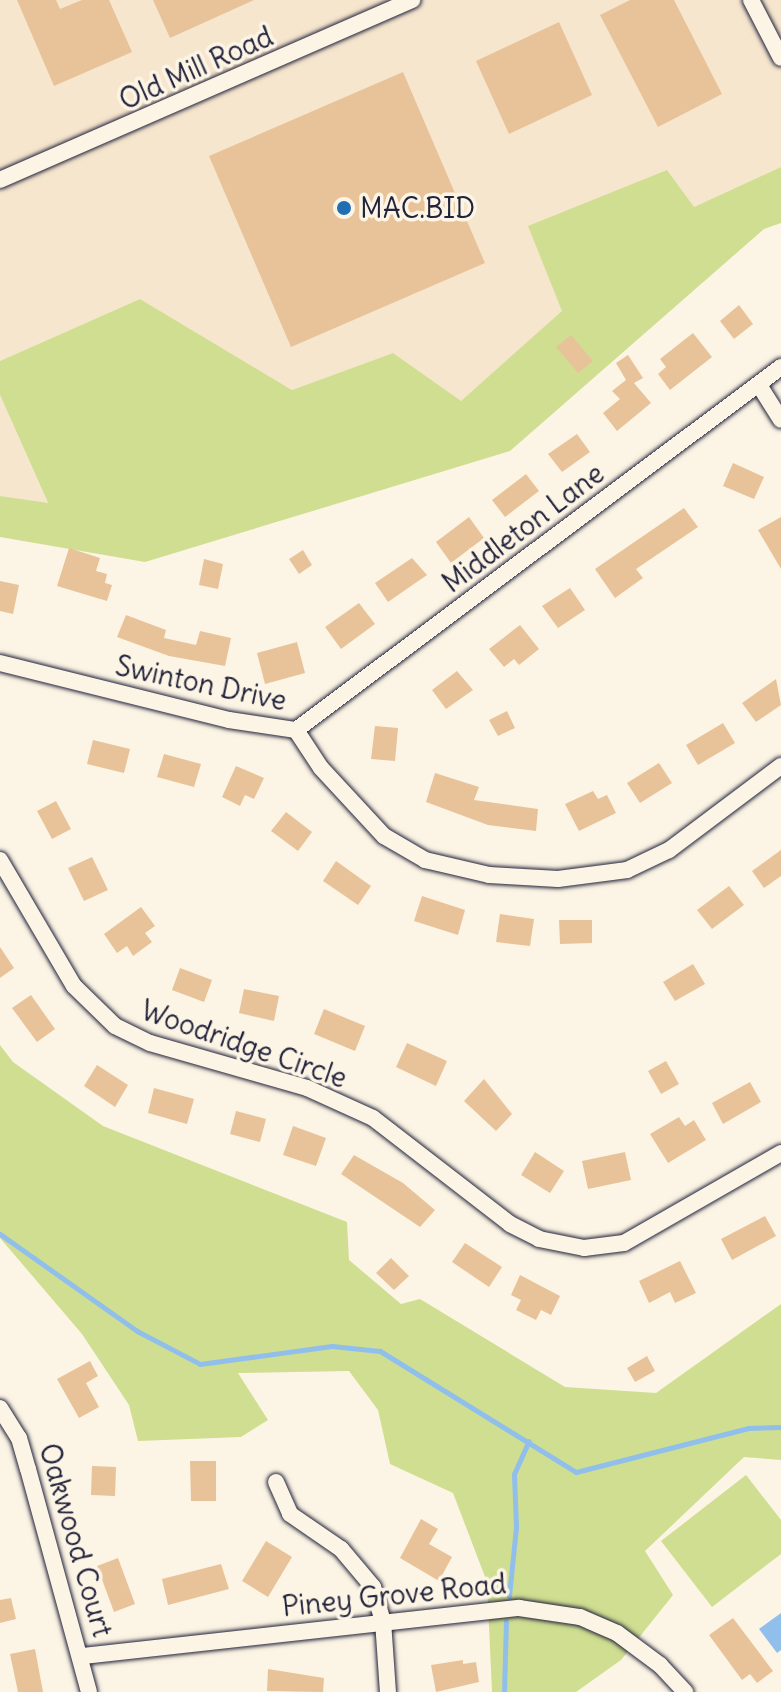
<!DOCTYPE html>
<style>
body{margin:0}
#map{position:relative;width:781px;height:1692px;overflow:hidden;background:#fcf5e5;font-family:Delius,sans-serif}
div>[style]{position:absolute}
.built>*{inset:0;background:#f6e6ce}
.green>*{inset:0;background:#d0de91}
.water>*{inset:0;background:#91bfec}
.stream>*{height:5px;margin:-2.5px;padding:0 2.5px;transform-origin:2.5px;border-radius:2.5px;background:#91bfec}
.building>*{inset:0;background:#e8c399}
.roads{filter:drop-shadow(0 0 2px #22223b) drop-shadow(0 0 2px #22223b)}
.street>*{height:16px;margin:-8px;padding:0 8px;transform-origin:8px;border-radius:8px;background:#fcf5e5}
.dots>*{width:22px;height:22px;translate:-50% -50%;box-sizing:border-box;border:4px solid #fcf5e5;border-radius:50%}
span{translate:-50% -50%;white-space:nowrap;text-align:center;line-height:1.15;-webkit-text-stroke:7px #fcf5e5;paint-order:stroke}
.street-label{font-size:28px;color:#22223b}
.poi-label{font-size:28px;color:#22223b}
.left{translate:0 -50%;text-align:left}
</style>
<div id="map">
<div class="built">
<i style="clip-path:polygon(0 0,781px 0,781px 167px,694px 207px,529px 226px,563px 311px,460px 402px,393px 353px,292px 390px,140px 299px,0 361px)"></i>
<i style="clip-path:polygon(0 395px,48px 504px,0 496px)"></i>
</div>
<div class="green">
<i style="clip-path:polygon(781px 167px,781px 223px,764px 229px,510px 451px,145px 562px,0 537px,0 496px,48px 503px,0 395px,0 361px,140px 299px,292px 390px,393px 353px,461px 401px,562px 311px,528px 226px,667px 170px,694px 207px)"></i>
<i style="clip-path:polygon(0 1045px,13px 1062px,103px 1126px,347px 1222px,349px 1260px,401px 1304px,420px 1299px,565px 1387px,656px 1393px,781px 1304px,781px 1460px,744px 1457px,645px 1551px,673px 1595px,621px 1660px,576px 1692px,492px 1692px,487px 1582px,453px 1493px,390px 1464px,378px 1410px,349px 1371px,238px 1373px,268px 1420px,241px 1437px,138px 1441px,129px 1405px,82px 1334px,0 1238px)"></i>
<i style="clip-path:polygon(746px 1475px,781px 1520px,781px 1554px,712px 1607px,661px 1541px)"></i>
</div>
<div class="water">
<i style="clip-path:polygon(781px 1613px,781px 1650px,777px 1653px,759px 1629px)"></i>
</div>
<div class="stream">
<i style="left:0;top:1234px;width:168px;rotate:35.3deg"></i>
<i style="left:137px;top:1331px;width:71px;rotate:27.6deg"></i>
<i style="left:200px;top:1364px;width:133px;rotate:-7.8deg"></i>
<i style="left:332px;top:1346px;width:48px;rotate:5.9deg"></i>
<i style="left:380px;top:1351px;width:230px;rotate:31.7deg"></i>
<i style="left:576px;top:1472px;width:179px;rotate:-14.3deg"></i>
<i style="left:749px;top:1428px;width:32px;rotate:-2deg"></i>
<i style="left:509px;top:1596px;width:69px;rotate:-84.2deg"></i>
<i style="left:516px;top:1527px;width:53px;rotate:-92.2deg"></i>
<i style="left:514px;top:1474px;width:36px;rotate:-66deg"></i>
<i style="left:504px;top:1692px;width:71px;rotate:-88.4deg"></i>
</div>
<div class="building">
<i style="clip-path:polygon(17px 0,56px 0,60px 9px,82px 0,109px 0,132px 52px,54px 86px)"></i>
<i style="clip-path:polygon(153px 0,254px 0,170px 38px)"></i>
<i style="clip-path:polygon(630px 0,674px 0,722px 94px,658px 127px,600px 15px)"></i>
<i style="clip-path:polygon(559px 22px,592px 95px,509px 134px,476px 61px)"></i>
<i style="clip-path:polygon(403px 72px,485px 263px,291px 347px,209px 156px)"></i>
<i style="clip-path:polygon(739px 305px,753px 324px,734px 339px,720px 321px)"></i>
<i style="clip-path:polygon(693px 333px,712px 357px,670px 390px,658px 374px,666px 367px,660px 359px)"></i>
<i style="clip-path:polygon(571px 335px,593px 361px,578px 373px,556px 347px)"></i>
<i style="clip-path:polygon(628px 355px,643px 378px,634px 383px,651px 403px,617px 431px,603px 413px,620px 399px,612px 391px,626px 380px,616px 363px)"></i>
<i style="clip-path:polygon(577px 434px,590px 452px,562px 472px,548px 454px)"></i>
<i style="clip-path:polygon(733px 463px,764px 477px,754px 499px,723px 486px)"></i>
<i style="clip-path:polygon(526px 474px,539px 491px,505px 517px,492px 500px)"></i>
<i style="clip-path:polygon(684px 508px,698px 527px,636px 569px,643px 578px,615px 598px,595px 569px)"></i>
<i style="clip-path:polygon(469px 517px,484px 538px,451px 563px,436px 542px)"></i>
<i style="clip-path:polygon(781px 517px,781px 569px,758px 530px)"></i>
<i style="clip-path:polygon(69px 548px,100px 558px,96px 571px,107px 574px,105px 583px,112px 585px,107px 601px,57px 586px)"></i>
<i style="clip-path:polygon(303px 550px,312px 565px,299px 574px,289px 559px)"></i>
<i style="clip-path:polygon(412px 558px,427px 575px,388px 602px,375px 583px)"></i>
<i style="clip-path:polygon(204px 559px,223px 564px,218px 589px,199px 585px)"></i>
<i style="clip-path:polygon(0 581px,19px 585px,13px 614px,0 611px)"></i>
<i style="clip-path:polygon(570px 588px,585px 610px,558px 628px,542px 606px)"></i>
<i style="clip-path:polygon(359px 603px,375px 624px,341px 649px,325px 627px)"></i>
<i style="clip-path:polygon(126px 615px,166px 630px,164px 638px,196px 645px,200px 631px,231px 638px,225px 666px,169px 656px,117px 637px)"></i>
<i style="clip-path:polygon(520px 625px,539px 649px,519px 665px,514px 659px,504px 667px,489px 649px)"></i>
<i style="clip-path:polygon(297px 642px,305px 673px,265px 684px,257px 653px)"></i>
<i style="clip-path:polygon(457px 671px,473px 690px,446px 709px,432px 690px)"></i>
<i style="clip-path:polygon(776px 679px,781px 705px,756px 722px,742px 703px)"></i>
<i style="clip-path:polygon(507px 711px,515px 728px,498px 736px,489px 720px)"></i>
<i style="clip-path:polygon(723px 723px,735px 743px,698px 765px,686px 745px)"></i>
<i style="clip-path:polygon(375px 726px,398px 728px,395px 761px,371px 759px)"></i>
<i style="clip-path:polygon(93px 740px,130px 749px,124px 773px,87px 764px)"></i>
<i style="clip-path:polygon(164px 754px,201px 764px,194px 787px,157px 777px)"></i>
<i style="clip-path:polygon(659px 763px,672px 783px,640px 803px,627px 783px)"></i>
<i style="clip-path:polygon(236px 766px,264px 778px,254px 799px,245px 795px,240px 806px,222px 797px)"></i>
<i style="clip-path:polygon(435px 773px,479px 787px,474px 800px,538px 809px,536px 831px,488px 825px,426px 802px)"></i>
<i style="clip-path:polygon(593px 791px,598px 799px,607px 795px,616px 813px,579px 831px,565px 804px)"></i>
<i style="clip-path:polygon(56px 801px,71px 829px,52px 839px,37px 811px)"></i>
<i style="clip-path:polygon(286px 812px,312px 832px,298px 851px,271px 831px)"></i>
<i style="clip-path:polygon(781px 850px,781px 876px,764px 888px,752px 871px)"></i>
<i style="clip-path:polygon(92px 857px,108px 890px,84px 901px,68px 868px)"></i>
<i style="clip-path:polygon(336px 861px,371px 886px,358px 905px,323px 881px)"></i>
<i style="clip-path:polygon(729px 886px,744px 905px,712px 929px,697px 910px)"></i>
<i style="clip-path:polygon(422px 896px,465px 910px,458px 935px,414px 921px)"></i>
<i style="clip-path:polygon(141px 907px,155px 926px,145px 933px,152px 942px,133px 956px,127px 946px,117px 953px,104px 934px)"></i>
<i style="clip-path:polygon(500px 914px,534px 919px,530px 946px,496px 942px)"></i>
<i style="clip-path:polygon(559px 920px,592px 920px,592px 943px,560px 944px)"></i>
<i style="clip-path:polygon(0 947px,14px 968px,0 978px)"></i>
<i style="clip-path:polygon(693px 964px,705px 984px,675px 1001px,663px 982px)"></i>
<i style="clip-path:polygon(180px 968px,212px 980px,204px 1002px,172px 990px)"></i>
<i style="clip-path:polygon(244px 989px,279px 996px,274px 1021px,239px 1013px)"></i>
<i style="clip-path:polygon(31px 995px,55px 1029px,37px 1042px,12px 1008px)"></i>
<i style="clip-path:polygon(324px 1009px,365px 1026px,355px 1051px,314px 1034px)"></i>
<i style="clip-path:polygon(407px 1043px,447px 1061px,436px 1086px,396px 1067px)"></i>
<i style="clip-path:polygon(666px 1061px,679px 1084px,661px 1094px,648px 1071px)"></i>
<i style="clip-path:polygon(97px 1065px,128px 1085px,115px 1107px,84px 1086px)"></i>
<i style="clip-path:polygon(484px 1079px,512px 1114px,496px 1131px,464px 1101px)"></i>
<i style="clip-path:polygon(750px 1082px,761px 1102px,723px 1124px,712px 1103px)"></i>
<i style="clip-path:polygon(154px 1088px,194px 1099px,187px 1124px,148px 1113px)"></i>
<i style="clip-path:polygon(236px 1111px,266px 1119px,260px 1142px,230px 1134px)"></i>
<i style="clip-path:polygon(679px 1117px,685px 1126px,694px 1120px,706px 1140px,668px 1163px,650px 1134px)"></i>
<i style="clip-path:polygon(293px 1126px,326px 1138px,316px 1166px,283px 1155px)"></i>
<i style="clip-path:polygon(535px 1152px,564px 1171px,550px 1193px,521px 1175px)"></i>
<i style="clip-path:polygon(625px 1152px,631px 1180px,588px 1189px,582px 1161px)"></i>
<i style="clip-path:polygon(354px 1155px,403px 1183px,435px 1210px,420px 1227px,341px 1174px)"></i>
<i style="clip-path:polygon(765px 1216px,776px 1236px,732px 1260px,721px 1239px)"></i>
<i style="clip-path:polygon(465px 1243px,502px 1267px,489px 1287px,452px 1262px)"></i>
<i style="clip-path:polygon(391px 1258px,409px 1276px,394px 1290px,376px 1273px)"></i>
<i style="clip-path:polygon(680px 1261px,696px 1293px,675px 1303px,670px 1292px,649px 1303px,639px 1281px)"></i>
<i style="clip-path:polygon(520px 1275px,560px 1296px,551px 1315px,541px 1310px,536px 1320px,516px 1310px,521px 1300px,511px 1295px)"></i>
<i style="clip-path:polygon(647px 1356px,655px 1371px,635px 1382px,627px 1368px)"></i>
<i style="clip-path:polygon(90px 1361px,98px 1376px,86px 1383px,99px 1407px,79px 1418px,57px 1379px)"></i>
<i style="clip-path:polygon(190px 1461px,216px 1461px,216px 1501px,191px 1501px)"></i>
<i style="clip-path:polygon(92px 1466px,116px 1467px,115px 1496px,91px 1495px)"></i>
<i style="clip-path:polygon(421px 1519px,438px 1529px,429px 1544px,452px 1557px,439px 1581px,400px 1558px)"></i>
<i style="clip-path:polygon(266px 1541px,292px 1557px,268px 1597px,242px 1581px)"></i>
<i style="clip-path:polygon(118px 1558px,135px 1604px,114px 1612px,97px 1566px)"></i>
<i style="clip-path:polygon(221px 1564px,229px 1589px,168px 1605px,162px 1579px)"></i>
<i style="clip-path:polygon(11px 1598px,16px 1619px,0 1623px,0 1600px)"></i>
<i style="clip-path:polygon(733px 1618px,773px 1671px,757px 1683px,750px 1674px,742px 1680px,709px 1635px)"></i>
<i style="clip-path:polygon(35px 1649px,43px 1692px,18px 1692px,10px 1654px)"></i>
<i style="clip-path:polygon(463px 1660px,463px 1664px,476px 1662px,479px 1682px,436px 1692px,431px 1665px)"></i>
<i style="clip-path:polygon(268px 1669px,324px 1678px,323px 1692px,267px 1691px)"></i>
</div>
<div class="roads">
<div class="street">
<i style="left:751px;top:0;width:65px;rotate:62.7deg"></i>
<i style="left:0;top:180px;width:450px;rotate:-23.6deg"></i>
<i style="left:759px;top:385px;width:41px;rotate:57.8deg"></i>
<i style="left:0;top:663px;width:236px;rotate:14deg"></i>
<i style="left:229px;top:720px;width:68px;rotate:8.5deg"></i>
<i style="left:296px;top:730px;width:45px;rotate:56.7deg"></i>
<i style="left:321px;top:768px;width:93px;rotate:47.2deg"></i>
<i style="left:384px;top:836px;width:48px;rotate:30.3deg"></i>
<i style="left:425px;top:860px;width:66px;rotate:13.2deg"></i>
<i style="left:489px;top:875px;width:69px;rotate:3.3deg"></i>
<i style="left:558px;top:879px;width:70px;rotate:-7.4deg"></i>
<i style="left:627px;top:870px;width:47px;rotate:-25.5deg"></i>
<i style="left:669px;top:850px;width:140px;rotate:-36.9deg"></i>
<i style="left:296px;top:730px;width:606px;rotate:-36.81deg"></i>
<i style="left:0;top:860px;width:146px;rotate:59.6deg"></i>
<i style="left:74px;top:986px;width:57px;rotate:44.3deg"></i>
<i style="left:115px;top:1026px;width:39px;rotate:26deg"></i>
<i style="left:150px;top:1043px;width:163px;rotate:16deg"></i>
<i style="left:307px;top:1088px;width:72px;rotate:24.4deg"></i>
<i style="left:373px;top:1118px;width:173px;rotate:37.7deg"></i>
<i style="left:510px;top:1224px;width:33px;rotate:27deg"></i>
<i style="left:539px;top:1239px;width:46px;rotate:11.3deg"></i>
<i style="left:584px;top:1248px;width:40px;rotate:-7.1deg"></i>
<i style="left:624px;top:1243px;width:181px;rotate:-29.8deg"></i>
<i style="left:0;top:1408px;width:36px;rotate:58deg"></i>
<i style="left:19px;top:1438px;width:32px;rotate:74deg"></i>
<i style="left:28px;top:1469px;width:231px;rotate:74.7deg"></i>
<i style="left:276px;top:1482px;width:35px;rotate:66deg"></i>
<i style="left:290px;top:1514px;width:62px;rotate:34.5deg"></i>
<i style="left:341px;top:1549px;width:50px;rotate:49.9deg"></i>
<i style="left:373px;top:1587px;width:35px;rotate:74deg"></i>
<i style="left:383px;top:1621px;width:71px;rotate:86deg"></i>
<i style="left:83px;top:1656px;width:439px;rotate:-6.3deg"></i>
<i style="left:519px;top:1608px;width:62px;rotate:8.4deg"></i>
<i style="left:580px;top:1617px;width:40px;rotate:23.4deg"></i>
<i style="left:617px;top:1633px;width:54px;rotate:36.7deg"></i>
<i style="left:660px;top:1665px;width:37px;rotate:47deg"></i>
</div>
</div>
<div class="dots">
<i style="left:344px;top:208px;background:#1f6fb2"></i>
</div>
<div class="street-label">
<span style="left:196px;top:68px;rotate:-24deg">Old Mill Road</span>
<span style="left:523px;top:528px;rotate:-37deg">Middleton Lane</span>
<span style="left:201px;top:683px;rotate:12deg">Swinton Drive</span>
<span style="left:244px;top:1044px;rotate:19deg">Woodridge Circle</span>
<span style="left:76px;top:1540px;rotate:74deg">Oakwood Court</span>
<span style="left:394px;top:1595px;rotate:-6deg">Piney Grove Road</span>
</div>
<div class="poi-label">
<span class="left" style="left:360px;top:208px">MAC.BID</span>
</div>
</div>
